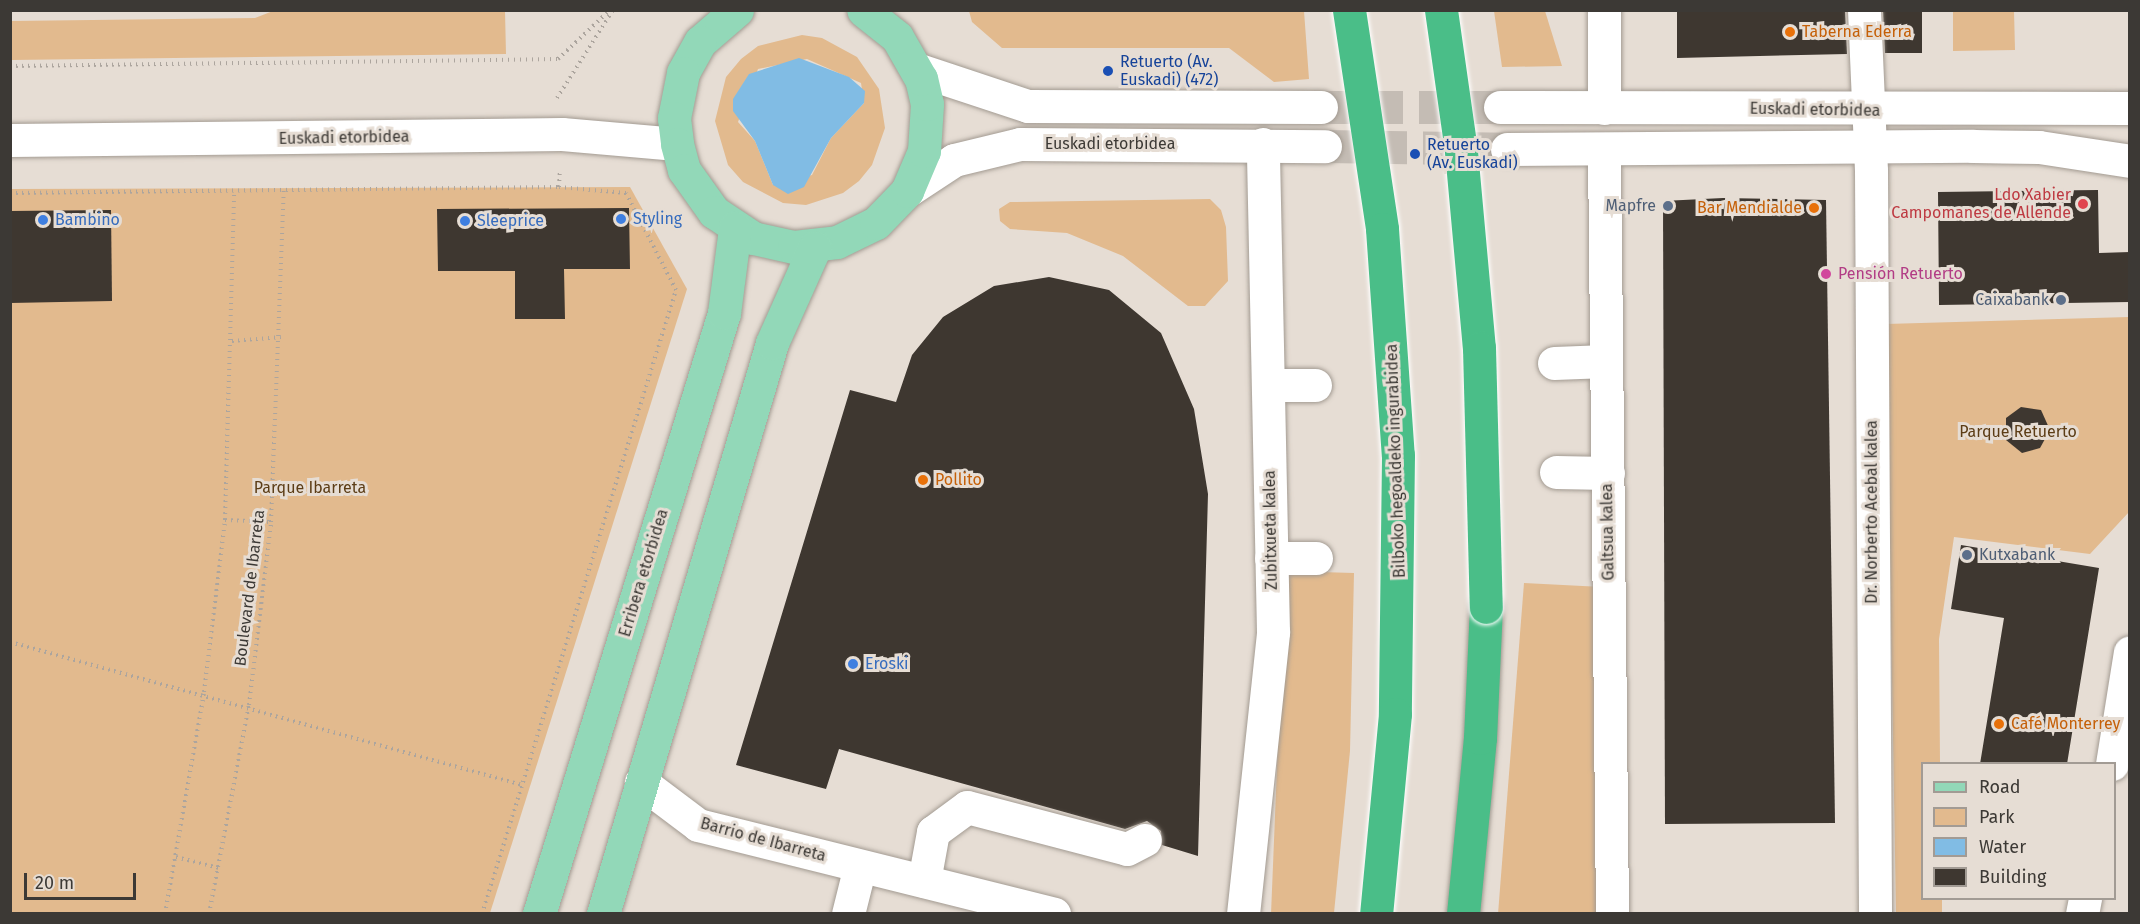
<!DOCTYPE html>
<meta charset="utf-8">
<style>
body{margin:0}
#map{position:relative;width:2140px;height:924px;overflow:hidden;background:#e6ddd4;font-family:"Fira Sans",sans-serif}
div>[style]{position:absolute}
.green>*{inset:0;background:#e2ba8e}
.water>*{inset:0;background:#81bce4}
.building>*{inset:0;background:#3e3730}
.minor-tunnel>*{height:33px;margin-top:-16.5px;transform-origin:0;background:repeating-linear-gradient(90deg,#c4bcb4 0 33px,transparent 0 49px)}
.path>*{height:4px;margin-top:-2px;transform-origin:0;background:repeating-linear-gradient(90deg,#aca59e 0 1.5px,transparent 0 6px)}
.roads{filter:drop-shadow(0 0 2px #a39b92) drop-shadow(0 0 2px #a39b92)}
.minor>*{height:33px;margin:-16.5px;padding:0 16.5px;transform-origin:16.5px;border-radius:16.5px;background:#fff}
.major>*{height:33px;margin:-16.5px;padding:0 16.5px;transform-origin:16.5px;border-radius:16.5px;background:#92d8b8}
.highway>*{height:33px;margin:-16.5px;padding:0 16.5px;transform-origin:16.5px;border-radius:16.5px;background:#4abe88}
.bridges{filter:drop-shadow(0 0 2px #fff) drop-shadow(0 0 2px #fff)}
.highway-bridge>*{height:33px;margin:-16.5px;padding:0 16.5px;transform-origin:16.5px;border-radius:16.5px;background:#4abe88}
.dots>*{width:16px;height:16px;translate:-50% -50%;box-sizing:border-box;border:3px solid #e6ddd4;border-radius:50%}
span{translate:-50% -50%;white-space:nowrap;text-align:center;line-height:1.15;-webkit-text-stroke:6px #e6ddd4;paint-order:stroke}
.food-label{font-size:16px;color:#c56008}
.left{translate:0 -50%;text-align:left}
.right{translate:-100% -50%;text-align:right}
.transit-label{font-size:16px;color:#164399}
.street-label{font-size:16px;color:#3c3935}
.health-label{font-size:16px;color:#be3a42}
.service-label{font-size:16px;color:#4e5e75}
.shop-label{font-size:16px;color:#366cbe}
.hotel-label{font-size:16px;color:#b23c85}
.park-label{font-size:16px;color:#5c3d16}
.frame{position:absolute;inset:0;border:12px solid #3c3935;pointer-events:none}
.legend{position:absolute;left:1921px;top:762px;width:195px;height:138px;box-sizing:border-box;background:#e6ddd4;border:2px solid #a29b94;margin:0;padding:8px 10px;list-style:none;font-size:18px;color:#3c3935}
.legend li{display:flex;align-items:center;gap:12px;height:30px}
.legend b{width:30px;border:2px solid #a29b94}
.scale{position:absolute;left:24px;top:873px;width:112px;height:27px;box-sizing:border-box;border:3px solid #3c3935;border-top:0;padding-left:8px;font-size:18px;line-height:21px;white-space:nowrap;color:#3c3935;-webkit-text-stroke:4px #e6ddd4;paint-order:stroke}
</style>
<div id="map">
<div class="green">
<i style="clip-path:polygon(273px 11px,505px 11px,506px 54px,11px 60px,11px 21px,255px 18px)"></i>
<i style="clip-path:polygon(969px 11px,1304px 11px,1309px 79px,1274px 82px,1229px 48px,1002px 48px,972px 22px)"></i>
<i style="clip-path:polygon(1494px 11px,1545px 11px,1562px 66px,1502px 67px)"></i>
<i style="clip-path:polygon(1953px 11px,2014px 11px,2015px 50px,1953px 51px)"></i>
<i style="clip-path:polygon(evenodd,802px 35px,822px 38px,857px 57px,879px 89px,885px 128px,872px 165px,859px 181px,843px 193px,806px 205px,783px 203px,743px 182px,728px 165px,715px 121px,726px 77px,741px 59px,758px 46px,802px 35px,807px 59px,861px 83px,864px 103px,831px 138px,812px 175px,773px 185px,755px 141px,738px 122px,758px 69px,807px 59px)"></i>
<i style="clip-path:polygon(630px 187px,687px 289px,490px 913px,11px 913px,10px 189px)"></i>
<i style="clip-path:polygon(1210px 199px,1221px 210px,1226px 227px,1228px 281px,1205px 306px,1188px 306px,1123px 256px,1067px 233px,1010px 229px,1000px 221px,999px 209px,1010px 202px)"></i>
<i style="clip-path:polygon(2129px 317px,2129px 512px,2090px 554px,1954px 537px,1939px 639px,1940px 763px,1922px 764px,1922px 898px,1942px 899px,1942px 913px,1896px 913px,1886px 324px)"></i>
<i style="clip-path:polygon(1285px 571px,1354px 573px,1350px 751px,1334px 913px,1271px 914px)"></i>
<i style="clip-path:polygon(1524px 583px,1602px 587px,1604px 913px,1498px 914px)"></i>
</div>
<div class="water">
<i style="clip-path:polygon(799px 58px,849px 77px,865px 91px,864px 103px,831px 138px,804px 187px,788px 194px,773px 185px,755px 141px,733px 111px,733px 99px,749px 74px)"></i>
</div>
<div class="building">
<i style="clip-path:polygon(1677px 10px,1845px 10px,1847px 54px,1677px 58px)"></i>
<i style="clip-path:polygon(1883px 10px,1922px 10px,1922px 53px,1885px 53px)"></i>
<i style="clip-path:polygon(2098px 190px,2099px 253px,2130px 252px,2130px 302px,1939px 305px,1938px 192px)"></i>
<i style="clip-path:polygon(1723px 198px,1826px 200px,1835px 823px,1665px 824px,1663px 201px)"></i>
<i style="clip-path:polygon(629px 208px,630px 269px,564px 269px,565px 319px,515px 319px,515px 271px,438px 271px,437px 209px)"></i>
<i style="clip-path:polygon(111px 210px,112px 301px,10px 303px,10px 211px)"></i>
<i style="clip-path:polygon(1049px 277px,1109px 290px,1161px 333px,1194px 409px,1208px 494px,1198px 856px,1162px 845px,1161px 831px,1147px 821px,1125px 829px,839px 749px,826px 789px,736px 765px,850px 390px,896px 402px,912px 355px,943px 317px,994px 286px)"></i>
<i style="clip-path:polygon(2021px 407px,2041px 410px,2050px 430px,2040px 448px,2022px 453px,2006px 440px,2006px 418px)"></i>
<i style="clip-path:polygon(1961px 545px,2099px 568px,2067px 764px,1980px 764px,2004px 618px,1951px 609px)"></i>
</div>
<div class="minor-tunnel">
<i style="left:1321px;top:107px;width:179px"></i>
<i style="left:1325px;top:146px;width:182px;rotate:0.9deg"></i>
</div>
<div class="path">
<i style="left:10px;top:66px;width:548px;rotate:-0.73deg"></i>
<i style="left:558px;top:59px;width:71px;rotate:-43.3deg"></i>
<i style="left:557px;top:98px;width:104px;rotate:-57.5deg"></i>
<i style="left:10px;top:193px;width:549px;rotate:-0.63deg"></i>
<i style="left:559px;top:187px;width:17px;rotate:-87deg"></i>
<i style="left:232px;top:341px;width:49px;rotate:-4.7deg"></i>
<i style="left:225px;top:520px;width:46px;rotate:2.5deg"></i>
<i style="left:10px;top:642px;width:532px;rotate:15.6deg"></i>
<i style="left:176px;top:857px;width:44px;rotate:14.3deg"></i>
<i style="left:165px;top:914px;width:225px;rotate:-80deg"></i>
<i style="left:204px;top:692px;width:173px;rotate:-83deg"></i>
<i style="left:225px;top:520px;width:330px;rotate:-88.4deg"></i>
<i style="left:209px;top:914px;width:213px;rotate:-79.2deg"></i>
<i style="left:249px;top:705px;width:184px;rotate:-83.1deg"></i>
<i style="left:271px;top:522px;width:332px;rotate:-87.8deg"></i>
<i style="left:482px;top:914px;width:653px;rotate:-72.73deg"></i>
<i style="left:676px;top:290px;width:109px;rotate:-117.3deg"></i>
<i style="left:626px;top:193px;width:67px;rotate:-174.9deg"></i>
</div>
<div class="roads">
<div class="minor">
<i style="left:1864px;top:10px;width:161px;rotate:87.5deg"></i>
<i style="left:1871px;top:171px;width:743px;rotate:89.69deg"></i>
<i style="left:916px;top:69px;width:118px;rotate:18.3deg"></i>
<i style="left:1028px;top:106px;width:293px;rotate:0.2deg"></i>
<i style="left:1500px;top:107px;width:630px;rotate:0.09deg"></i>
<i style="left:1604px;top:108px;width:98px;rotate:-90deg"></i>
<i style="left:10px;top:140px;width:552px;rotate:-0.62deg"></i>
<i style="left:562px;top:134px;width:115px;rotate:5deg"></i>
<i style="left:1507px;top:149px;width:466px;rotate:-0.4deg"></i>
<i style="left:1973px;top:146px;width:66px;rotate:0.9deg"></i>
<i style="left:2039px;top:147px;width:92px;rotate:8.7deg"></i>
<i style="left:1604px;top:150px;width:764px;rotate:89.4deg"></i>
<i style="left:907px;top:191px;width:56px;rotate:-33.4deg"></i>
<i style="left:954px;top:160px;width:68px;rotate:-13.6deg"></i>
<i style="left:1020px;top:144px;width:305px;rotate:0.4deg"></i>
<i style="left:1554px;top:363px;width:52px;rotate:-2.2deg"></i>
<i style="left:1268px;top:385px;width:47px"></i>
<i style="left:1556px;top:472px;width:52px;rotate:1.1deg"></i>
<i style="left:1271px;top:558px;width:45px"></i>
<i style="left:2112px;top:764px;width:113px;rotate:-80.9deg"></i>
<i style="left:641px;top:782px;width:71px;rotate:37deg"></i>
<i style="left:698px;top:825px;width:367px;rotate:14deg"></i>
<i style="left:924px;top:881px;width:50px;rotate:-79.6deg"></i>
<i style="left:933px;top:832px;width:42px;rotate:-36.3deg"></i>
<i style="left:967px;top:807px;width:165px;rotate:14.7deg"></i>
<i style="left:1127px;top:849px;width:20px;rotate:-27deg"></i>
<i style="left:848px;top:914px;width:49px;rotate:-76deg"></i>
<i style="left:1243px;top:914px;width:284px;rotate:-83.9deg"></i>
<i style="left:1273px;top:632px;width:488px;rotate:-91.2deg"></i>
<i style="left:2082px;top:914px;width:16px;rotate:-79deg"></i>
</div>
<div class="major">
<i style="left:737px;top:10px;width:49px;rotate:139.1deg"></i>
<i style="left:700px;top:42px;width:35px;rotate:119deg"></i>
<i style="left:683px;top:73px;width:46px;rotate:101.3deg"></i>
<i style="left:674px;top:118px;width:26px;rotate:83deg"></i>
<i style="left:677px;top:144px;width:27px;rotate:75deg"></i>
<i style="left:684px;top:170px;width:52px;rotate:54.5deg"></i>
<i style="left:714px;top:212px;width:47px;rotate:33.7deg"></i>
<i style="left:753px;top:238px;width:42px;rotate:12.4deg"></i>
<i style="left:794px;top:247px;width:43px;rotate:-6.6deg"></i>
<i style="left:837px;top:242px;width:43px;rotate:-26deg"></i>
<i style="left:876px;top:223px;width:45px;rotate:-45.9deg"></i>
<i style="left:907px;top:191px;width:43px;rotate:-67deg"></i>
<i style="left:924px;top:151px;width:47px;rotate:-86.3deg"></i>
<i style="left:927px;top:104px;width:26px;rotate:-103deg"></i>
<i style="left:921px;top:79px;width:48px;rotate:-119.7deg"></i>
<i style="left:897px;top:37px;width:43px;rotate:-141.5deg"></i>
<i style="left:539px;top:914px;width:629px;rotate:-72.89deg"></i>
<i style="left:724px;top:313px;width:86px;rotate:-82.6deg"></i>
<i style="left:603px;top:914px;width:595px;rotate:-73.51deg"></i>
<i style="left:772px;top:343px;width:105px;rotate:-65.9deg"></i>
</div>
<div class="highway">
<i style="left:1463px;top:914px;width:177px;rotate:-84.5deg"></i>
<i style="left:1480px;top:738px;width:131px;rotate:-87.4deg"></i>
</div>
</div>
<div class="bridges">
<div class="highway-bridge">
<i style="left:1349px;top:10px;width:221px;rotate:81.4deg"></i>
<i style="left:1382px;top:229px;width:227px;rotate:86deg"></i>
<i style="left:1398px;top:455px;width:259px;rotate:90.7deg"></i>
<i style="left:1395px;top:714px;width:201px;rotate:95.4deg"></i>
<i style="left:1441px;top:10px;width:142px;rotate:81.9deg"></i>
<i style="left:1461px;top:151px;width:198px;rotate:84.8deg"></i>
<i style="left:1479px;top:348px;width:259px;rotate:88.5deg"></i>
</div>
</div>
<div class="dots">
<i style="left:1790px;top:32px;background:#e8710a"></i>
<i style="left:1108px;top:71px;background:#1a4fb4"></i>
<i style="left:1415px;top:154px;background:#1a4fb4"></i>
<i style="left:2083px;top:204px;background:#e0444e"></i>
<i style="left:1668px;top:206px;background:#5c6f8a"></i>
<i style="left:1814px;top:208px;background:#e8710a"></i>
<i style="left:621px;top:219px;background:#3f7fe0"></i>
<i style="left:43px;top:220px;background:#3f7fe0"></i>
<i style="left:465px;top:221px;background:#3f7fe0"></i>
<i style="left:1826px;top:274px;background:#d1479c"></i>
<i style="left:2061px;top:300px;background:#5c6f8a"></i>
<i style="left:923px;top:480px;background:#e8710a"></i>
<i style="left:1967px;top:555px;background:#5c6f8a"></i>
<i style="left:853px;top:664px;background:#3f7fe0"></i>
<i style="left:1999px;top:724px;background:#e8710a"></i>
</div>
<div class="food-label">
<span class="left" style="left:1802px;top:32px">Taberna Ederra</span>
<span class="right" style="left:1802px;top:208px">Bar Mendialde</span>
<span class="left" style="left:935px;top:480px">Pollito</span>
<span class="left" style="left:2011px;top:724px">Café Monterrey</span>
</div>
<div class="transit-label">
<span class="left" style="left:1120px;top:71px">Retuerto (Av.<br>Euskadi) (472)</span>
<span class="left" style="left:1427px;top:154px">Retuerto<br>(Av. Euskadi)</span>
</div>
<div class="street-label">
<span style="left:1815px;top:110px;rotate:1deg">Euskadi etorbidea</span>
<span style="left:344px;top:138px;rotate:-1deg">Euskadi etorbidea</span>
<span style="left:1110px;top:144px">Euskadi etorbidea</span>
<span style="left:1396px;top:461px;rotate:-92deg">Bilboko hegoaldeko ingurabidea</span>
<span style="left:1872px;top:512px;rotate:-90deg">Dr. Norberto Acebal kalea</span>
<span style="left:1271px;top:530px;rotate:-91deg">Zubitxueta kalea</span>
<span style="left:1608px;top:532px;rotate:-91deg">Galtsua kalea</span>
<span style="left:644px;top:573px;rotate:-73deg">Erribera etorbidea</span>
<span style="left:250px;top:588px;rotate:-83deg">Boulevard de Ibarreta</span>
<span style="left:763px;top:840px;rotate:15deg">Barrio de Ibarreta</span>
</div>
<div class="health-label">
<span class="right" style="left:2071px;top:204px">Ldo Xabier<br>Campomanes de Allende</span>
</div>
<div class="service-label">
<span class="right" style="left:1656px;top:206px">Mapfre</span>
<span class="right" style="left:2049px;top:300px">Caixabank</span>
<span class="left" style="left:1979px;top:555px">Kutxabank</span>
</div>
<div class="shop-label">
<span class="left" style="left:633px;top:219px">Styling</span>
<span class="left" style="left:55px;top:220px">Bambino</span>
<span class="left" style="left:477px;top:221px">Sleeprice</span>
<span class="left" style="left:865px;top:664px">Eroski</span>
</div>
<div class="hotel-label">
<span class="left" style="left:1838px;top:274px">Pensión Retuerto</span>
</div>
<div class="park-label">
<span style="left:2018px;top:432px">Parque Retuerto</span>
<span style="left:310px;top:488px">Parque Ibarreta</span>
</div>
<div class="frame"></div>
<ul class="legend">
<li><b style="height:8px;background:#92d8b8"></b>Road</li>
<li><b style="height:16px;background:#e2ba8e"></b>Park</li>
<li><b style="height:16px;background:#81bce4"></b>Water</li>
<li><b style="height:16px;background:#3e3730"></b>Building</li>
</ul>
<div class="scale">20 m</div>
</div>
